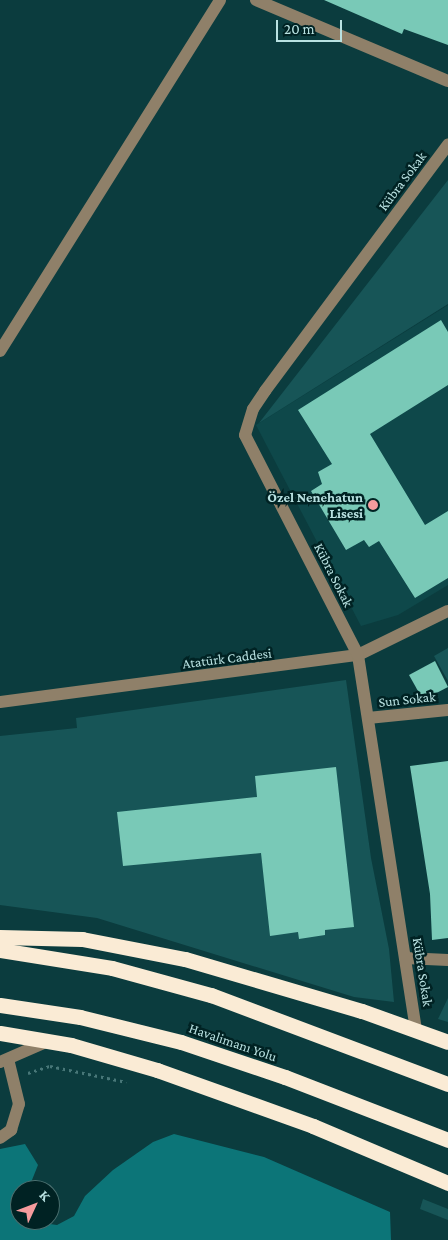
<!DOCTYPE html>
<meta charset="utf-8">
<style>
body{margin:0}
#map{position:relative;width:448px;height:1240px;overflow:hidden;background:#0b3c3e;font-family:"Crimson Pro",serif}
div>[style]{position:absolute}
.built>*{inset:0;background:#0e484a}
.green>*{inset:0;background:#175557}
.forest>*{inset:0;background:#0c7578}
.building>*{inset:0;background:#79c9b7}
.path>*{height:3px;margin-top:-1.5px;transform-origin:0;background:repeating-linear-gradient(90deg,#487778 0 2.5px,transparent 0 6.5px)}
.minor>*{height:12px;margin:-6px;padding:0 6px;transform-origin:6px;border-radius:6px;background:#8f8069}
.highway>*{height:15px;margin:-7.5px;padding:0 7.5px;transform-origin:7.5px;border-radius:7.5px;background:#faebd5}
.dots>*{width:14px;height:14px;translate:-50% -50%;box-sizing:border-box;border:2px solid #002223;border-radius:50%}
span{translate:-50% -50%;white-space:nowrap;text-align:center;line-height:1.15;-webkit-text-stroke:5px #002223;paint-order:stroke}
.street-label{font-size:14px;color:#b9e2e2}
.poi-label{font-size:14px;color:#b9e2e2;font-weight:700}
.right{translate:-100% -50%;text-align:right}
.north{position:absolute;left:10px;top:1180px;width:50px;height:50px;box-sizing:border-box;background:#002223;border:1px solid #4a6f6f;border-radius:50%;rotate:47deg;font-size:14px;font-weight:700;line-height:20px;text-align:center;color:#b9e2e2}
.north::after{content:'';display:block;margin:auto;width:18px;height:22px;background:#f59b9d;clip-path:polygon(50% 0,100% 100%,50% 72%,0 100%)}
.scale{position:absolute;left:276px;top:20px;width:66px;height:22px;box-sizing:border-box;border:2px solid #b9e2e2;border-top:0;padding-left:6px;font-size:15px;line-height:18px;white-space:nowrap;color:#b9e2e2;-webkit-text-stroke:4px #002223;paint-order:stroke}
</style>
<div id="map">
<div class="built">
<i style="clip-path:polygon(448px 305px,448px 585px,398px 615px,361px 626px,256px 425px)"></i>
</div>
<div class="green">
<i style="clip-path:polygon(448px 180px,448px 304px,259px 423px)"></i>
<i style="clip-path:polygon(448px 648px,448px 681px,434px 656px)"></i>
<i style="clip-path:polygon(346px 680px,371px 858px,389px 949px,394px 1002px,354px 997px,97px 918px,0 905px,0 736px,77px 728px,76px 718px)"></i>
<i style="clip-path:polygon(448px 998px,448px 1022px,438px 1019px)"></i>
<i style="clip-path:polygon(423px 1199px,448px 1209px,448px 1220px,420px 1209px)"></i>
</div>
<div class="forest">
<i style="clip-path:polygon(174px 1134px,264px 1157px,390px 1212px,391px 1240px,0 1240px,0 1149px,25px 1144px,38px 1165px,28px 1190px,20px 1190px,20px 1220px,57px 1225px,74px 1216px,85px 1196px,113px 1170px,153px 1142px)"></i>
</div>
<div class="building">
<i style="clip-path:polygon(324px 0,448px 0,448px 45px,404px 29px,402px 34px)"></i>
<i style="clip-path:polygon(441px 320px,448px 332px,448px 385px,370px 434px,425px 525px,448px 511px,448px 578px,415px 598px,379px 541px,369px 547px,364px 540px,346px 550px,311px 491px,322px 484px,318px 472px,332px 464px,298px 410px)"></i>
<i style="clip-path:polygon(435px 661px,448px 687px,423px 700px,409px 675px)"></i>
<i style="clip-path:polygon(448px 761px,448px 938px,432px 940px,430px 894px,410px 766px)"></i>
<i style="clip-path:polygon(336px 767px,354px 927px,325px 930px,325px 935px,299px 939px,298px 932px,270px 936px,261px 853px,123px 866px,117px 812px,257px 797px,255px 776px)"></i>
</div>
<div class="path">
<i style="left:28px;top:1073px;width:23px;rotate:-18deg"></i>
<i style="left:50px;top:1066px;width:78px;rotate:11.9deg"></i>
</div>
<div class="minor">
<i style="left:256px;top:0;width:208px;rotate:22.9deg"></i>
<i style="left:0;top:351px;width:414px;rotate:-57.9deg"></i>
<i style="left:0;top:702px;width:361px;rotate:-7.5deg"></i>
<i style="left:358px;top:655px;width:100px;rotate:-26.1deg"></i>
<i style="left:368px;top:718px;width:80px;rotate:-5.7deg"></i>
<i style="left:405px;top:958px;width:43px;rotate:2.7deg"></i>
<i style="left:416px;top:1030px;width:379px;rotate:-98.8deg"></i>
<i style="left:358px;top:655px;width:247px;rotate:-117.2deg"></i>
<i style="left:245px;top:435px;width:27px;rotate:-73deg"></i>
<i style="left:253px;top:409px;width:22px;rotate:-56deg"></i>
<i style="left:265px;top:391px;width:307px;rotate:-53.4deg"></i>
<i style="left:0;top:1062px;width:52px;rotate:-23.6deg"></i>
<i style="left:0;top:1138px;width:14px;rotate:-36deg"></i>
<i style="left:11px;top:1130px;width:27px;rotate:-73deg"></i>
<i style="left:19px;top:1104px;width:46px;rotate:-103.7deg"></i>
</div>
<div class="highway">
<i style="left:0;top:937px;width:82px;rotate:1.4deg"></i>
<i style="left:82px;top:939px;width:105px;rotate:11deg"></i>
<i style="left:185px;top:959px;width:184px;rotate:16.4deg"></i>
<i style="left:362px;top:1011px;width:91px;rotate:19.8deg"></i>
<i style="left:0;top:950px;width:113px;rotate:9.1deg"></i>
<i style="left:112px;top:968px;width:103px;rotate:15.3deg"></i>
<i style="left:211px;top:995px;width:253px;rotate:20.6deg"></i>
<i style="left:0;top:1005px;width:81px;rotate:8.5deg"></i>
<i style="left:80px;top:1017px;width:104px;rotate:13.9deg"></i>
<i style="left:181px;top:1042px;width:110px;rotate:18.6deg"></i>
<i style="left:285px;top:1077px;width:175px;rotate:21.1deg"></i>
<i style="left:0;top:1033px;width:72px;rotate:9.6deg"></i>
<i style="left:71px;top:1045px;width:90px;rotate:16.2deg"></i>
<i style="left:157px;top:1070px;width:166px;rotate:19.7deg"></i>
<i style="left:313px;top:1126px;width:147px;rotate:22.9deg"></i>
</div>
<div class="dots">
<i style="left:373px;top:505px;background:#f59b9d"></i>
</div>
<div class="street-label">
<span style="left:402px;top:181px;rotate:-53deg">Kübra Sokak</span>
<span style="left:334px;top:575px;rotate:63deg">Kübra Sokak</span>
<span style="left:227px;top:658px;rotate:-7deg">Atatürk Caddesi</span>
<span style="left:407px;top:699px;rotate:-6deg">Sun Sokak</span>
<span style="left:423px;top:972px;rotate:81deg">Kübra Sokak</span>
<span style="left:233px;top:1042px;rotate:19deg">Havalimanı Yolu</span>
</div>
<div class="poi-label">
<span class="right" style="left:363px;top:505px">Özel Nenehatun<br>Lisesi</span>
</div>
<div class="north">K</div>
<div class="scale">20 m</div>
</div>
